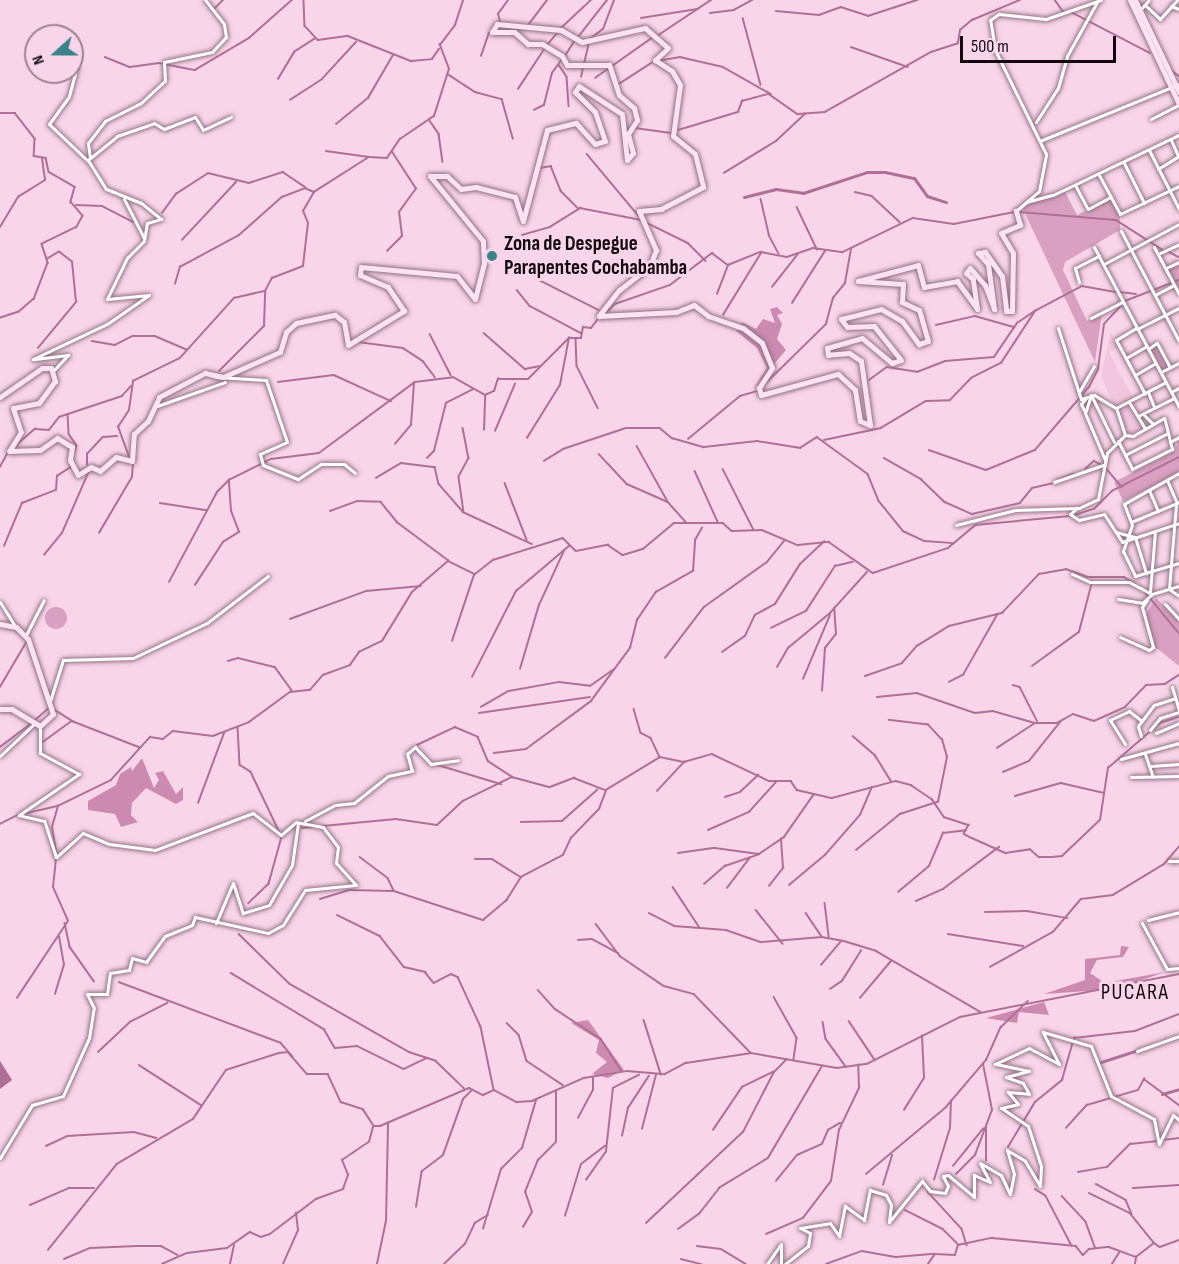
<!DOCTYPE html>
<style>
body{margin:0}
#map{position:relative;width:1179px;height:1264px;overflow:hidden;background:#f9d5e9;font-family:"Sofia Sans Condensed",sans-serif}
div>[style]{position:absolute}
.built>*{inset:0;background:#f1c6de}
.green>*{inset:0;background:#d9a0c1}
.round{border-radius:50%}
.forest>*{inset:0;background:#cd8ab1}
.water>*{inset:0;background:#b06f96}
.stream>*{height:1.5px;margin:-0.75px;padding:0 0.75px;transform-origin:0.75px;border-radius:0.75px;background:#b06f96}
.canal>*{height:3px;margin:-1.5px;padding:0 1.5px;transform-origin:1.5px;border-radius:1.5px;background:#b06f96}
.roads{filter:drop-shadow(0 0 2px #907082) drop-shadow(0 0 2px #907082)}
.street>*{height:3px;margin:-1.5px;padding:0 1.5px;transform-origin:1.5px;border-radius:1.5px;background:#fff}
.secondary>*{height:5px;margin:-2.5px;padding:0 2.5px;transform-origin:2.5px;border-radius:2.5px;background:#fce2f2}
.dots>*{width:16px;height:16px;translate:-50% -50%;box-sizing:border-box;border:3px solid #f9d5e9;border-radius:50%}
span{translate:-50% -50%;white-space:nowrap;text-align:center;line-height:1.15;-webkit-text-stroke:6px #f9d5e9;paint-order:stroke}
.poi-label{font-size:21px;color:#13080f;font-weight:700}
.left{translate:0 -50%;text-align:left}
.neighbourhood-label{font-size:22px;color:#13080f;letter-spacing:1.5px}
.north{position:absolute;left:24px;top:24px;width:60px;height:60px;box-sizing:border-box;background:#f9d5e9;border:2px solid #9d8392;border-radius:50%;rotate:249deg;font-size:16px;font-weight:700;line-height:24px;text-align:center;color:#13080f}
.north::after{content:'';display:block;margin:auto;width:21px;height:27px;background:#3a818b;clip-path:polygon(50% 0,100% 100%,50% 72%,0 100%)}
.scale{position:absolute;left:960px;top:36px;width:156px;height:27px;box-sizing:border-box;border:3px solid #13080f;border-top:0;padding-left:8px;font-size:18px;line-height:21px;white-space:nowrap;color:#13080f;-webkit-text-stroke:4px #f9d5e9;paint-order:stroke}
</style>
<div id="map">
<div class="built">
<i style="clip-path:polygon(1111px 333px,1119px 347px,1109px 352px,1133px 398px,1114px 405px,1101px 376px)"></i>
<i style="clip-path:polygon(1129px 404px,1144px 429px,1129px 436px,1117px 408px)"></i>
</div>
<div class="green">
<i style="clip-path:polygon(1064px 190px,1077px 215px,1110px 199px,1120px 216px,1120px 230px,1065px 262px,1063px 270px,1087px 321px,1102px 313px,1095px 362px,1022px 207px)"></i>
<i style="clip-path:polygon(1179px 263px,1179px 290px,1168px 270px)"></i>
<i style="clip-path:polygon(1157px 344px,1169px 367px,1162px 371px,1150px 350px)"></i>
<i style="clip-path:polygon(1179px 439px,1179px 472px,1123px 501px,1114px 482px,1175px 451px)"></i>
<i style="clip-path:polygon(1156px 598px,1179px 621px,1179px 666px,1154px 646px,1143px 619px)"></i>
<i class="round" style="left:45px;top:607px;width:22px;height:22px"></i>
</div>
<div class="forest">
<i style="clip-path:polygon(777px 307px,783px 313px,777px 315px,782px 324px,777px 339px,786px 350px,754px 388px,767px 368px,757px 348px,736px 331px,742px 322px,756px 329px,763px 319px,775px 323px,770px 309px)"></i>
<i style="clip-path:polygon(142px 758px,154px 788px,159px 780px,155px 773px,163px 771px,176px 794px,183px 787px,183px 800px,176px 804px,146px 788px,132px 803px,131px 815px,138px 822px,121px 827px,115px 814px,88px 810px,88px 801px,116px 785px,120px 774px,131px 767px,132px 771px)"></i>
<i style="clip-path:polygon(1121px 946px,1129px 947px,1123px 957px,1097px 960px,1090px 973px,1105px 983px,1165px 972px,1117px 989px,1044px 994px,1085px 980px,1085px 959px,1120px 955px)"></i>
<i style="clip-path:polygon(1044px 1002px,1049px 1015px,1019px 1012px,1017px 1023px,986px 1018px)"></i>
<i style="clip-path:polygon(588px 1020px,624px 1070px,608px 1078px,592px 1074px,607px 1062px,596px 1053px,599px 1040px,571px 1023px)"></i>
</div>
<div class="water">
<i style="clip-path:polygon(0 1061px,12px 1080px,0 1089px)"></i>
</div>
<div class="stream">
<i style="left:304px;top:0;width:26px;rotate:88deg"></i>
<i style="left:305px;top:26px;width:19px;rotate:47deg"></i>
<i style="left:318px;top:40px;width:30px;rotate:-8deg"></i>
<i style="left:348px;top:36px;width:68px;rotate:21.6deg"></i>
<i style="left:411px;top:61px;width:21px;rotate:-5deg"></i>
<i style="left:432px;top:59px;width:12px;rotate:-55deg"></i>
<i style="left:1055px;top:0;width:14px;rotate:54deg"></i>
<i style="left:214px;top:9px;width:13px;rotate:-45deg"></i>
<i style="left:776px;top:11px;width:43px;rotate:5.3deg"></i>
<i style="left:819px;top:15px;width:23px;rotate:-20deg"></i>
<i style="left:841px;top:7px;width:28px;rotate:18deg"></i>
<i style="left:868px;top:16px;width:52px;rotate:-18.1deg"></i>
<i style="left:1071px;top:12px;width:89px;rotate:27.4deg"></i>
<i style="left:710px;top:13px;width:24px;rotate:-7deg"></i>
<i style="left:734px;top:10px;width:21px;rotate:-29deg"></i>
<i style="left:641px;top:18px;width:58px;rotate:-9deg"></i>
<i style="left:743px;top:18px;width:69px;rotate:75deg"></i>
<i style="left:500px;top:22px;width:8px;rotate:-104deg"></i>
<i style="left:498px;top:14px;width:17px;rotate:-54deg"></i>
<i style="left:529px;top:24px;width:30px;rotate:-53deg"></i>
<i style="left:561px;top:28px;width:41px;rotate:-43deg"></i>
<i style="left:579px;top:36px;width:46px;rotate:-52.1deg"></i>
<i style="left:657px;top:36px;width:65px;rotate:-33.7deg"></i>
<i style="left:591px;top:38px;width:15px;rotate:-37deg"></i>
<i style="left:603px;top:29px;width:31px;rotate:-69deg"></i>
<i style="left:548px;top:44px;width:16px;rotate:-50deg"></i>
<i style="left:851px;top:47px;width:60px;rotate:19.3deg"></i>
<i style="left:481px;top:56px;width:24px;rotate:-71deg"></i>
<i style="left:565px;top:56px;width:19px;rotate:-58deg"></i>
<i style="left:105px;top:57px;width:27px;rotate:22deg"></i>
<i style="left:130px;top:67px;width:29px;rotate:-8deg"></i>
<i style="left:159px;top:63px;width:37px;rotate:11deg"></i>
<i style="left:195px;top:70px;width:63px;rotate:-30.7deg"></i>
<i style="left:249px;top:38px;width:57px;rotate:-41.5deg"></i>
<i style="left:658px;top:61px;width:22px;rotate:-10deg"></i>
<i style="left:680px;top:57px;width:44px;rotate:13.1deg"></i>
<i style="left:723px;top:67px;width:55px;rotate:29.4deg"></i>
<i style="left:559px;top:65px;width:14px;rotate:56deg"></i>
<i style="left:567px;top:77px;width:29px;rotate:86deg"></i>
<i style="left:1171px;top:70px;width:10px;rotate:37deg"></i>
<i style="left:449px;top:75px;width:31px;rotate:33deg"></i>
<i style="left:475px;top:92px;width:28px;rotate:15deg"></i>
<i style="left:502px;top:99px;width:41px;rotate:74.2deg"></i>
<i style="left:581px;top:77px;width:35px;rotate:-77deg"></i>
<i style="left:595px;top:78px;width:70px;rotate:-35.1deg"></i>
<i style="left:278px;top:79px;width:31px;rotate:-59deg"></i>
<i style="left:294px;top:52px;width:24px;rotate:-33deg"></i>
<i style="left:619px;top:84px;width:40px;rotate:-32.9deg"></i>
<i style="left:518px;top:89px;width:49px;rotate:-56.6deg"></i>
<i style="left:290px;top:100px;width:38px;rotate:-33deg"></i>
<i style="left:322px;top:79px;width:50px;rotate:-47.4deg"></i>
<i style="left:534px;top:110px;width:11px;rotate:-27deg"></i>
<i style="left:544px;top:105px;width:33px;rotate:-76deg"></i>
<i style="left:552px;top:73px;width:17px;rotate:-54deg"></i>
<i style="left:0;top:113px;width:15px"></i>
<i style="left:15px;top:113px;width:33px;rotate:52deg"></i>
<i style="left:35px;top:139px;width:17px;rotate:93deg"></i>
<i style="left:34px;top:156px;width:12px;rotate:9deg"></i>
<i style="left:46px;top:158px;width:14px;rotate:78deg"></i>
<i style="left:49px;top:172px;width:30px;rotate:30deg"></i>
<i style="left:75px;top:187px;width:16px;rotate:105deg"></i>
<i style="left:71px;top:202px;width:18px;rotate:49deg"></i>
<i style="left:83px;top:216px;width:13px;rotate:119deg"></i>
<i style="left:77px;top:227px;width:39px;rotate:154deg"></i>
<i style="left:42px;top:244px;width:20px;rotate:72deg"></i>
<i style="left:48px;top:263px;width:39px;rotate:111deg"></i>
<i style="left:34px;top:299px;width:20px;rotate:139deg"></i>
<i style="left:19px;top:312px;width:20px;rotate:162deg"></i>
<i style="left:430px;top:121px;width:16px;rotate:55deg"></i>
<i style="left:439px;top:134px;width:28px;rotate:82deg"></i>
<i style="left:336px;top:124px;width:41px;rotate:-39.1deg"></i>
<i style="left:368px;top:98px;width:50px;rotate:-59.8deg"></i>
<i style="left:635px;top:128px;width:36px;rotate:8deg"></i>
<i style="left:675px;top:131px;width:66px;rotate:-16.8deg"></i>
<i style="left:738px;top:112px;width:12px;rotate:-70deg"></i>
<i style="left:742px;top:101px;width:28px;rotate:-15deg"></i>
<i style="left:769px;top:94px;width:35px;rotate:35deg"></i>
<i style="left:798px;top:114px;width:27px;rotate:-4deg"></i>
<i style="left:825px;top:112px;width:122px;rotate:-29.5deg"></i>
<i style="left:931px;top:52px;width:28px;rotate:-18deg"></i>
<i style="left:958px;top:43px;width:13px;rotate:-81deg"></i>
<i style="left:960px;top:30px;width:16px;rotate:-40deg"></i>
<i style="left:972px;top:20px;width:52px;rotate:-22.6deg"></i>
<i style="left:326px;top:151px;width:43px;rotate:7.9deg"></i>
<i style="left:587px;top:154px;width:80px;rotate:50.1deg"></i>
<i style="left:540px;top:168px;width:11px;rotate:-10deg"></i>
<i style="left:551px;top:166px;width:27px;rotate:68deg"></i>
<i style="left:561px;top:191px;width:25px;rotate:45deg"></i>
<i style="left:724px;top:173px;width:61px;rotate:-31.6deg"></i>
<i style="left:776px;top:141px;width:40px;rotate:-43deg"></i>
<i style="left:855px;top:192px;width:17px;rotate:13deg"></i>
<i style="left:872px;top:196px;width:38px;rotate:43deg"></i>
<i style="left:761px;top:199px;width:37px;rotate:77deg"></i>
<i style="left:769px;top:235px;width:21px;rotate:62deg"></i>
<i style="left:76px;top:205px;width:26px;rotate:2deg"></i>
<i style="left:102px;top:206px;width:35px;rotate:27deg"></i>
<i style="left:797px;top:207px;width:47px;rotate:64.5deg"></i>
<i style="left:1019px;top:212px;width:97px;rotate:4.7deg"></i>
<i style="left:1116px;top:220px;width:56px;rotate:32.6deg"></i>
<i style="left:162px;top:213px;width:24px;rotate:-54deg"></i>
<i style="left:176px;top:194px;width:38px;rotate:-33deg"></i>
<i style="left:208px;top:173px;width:42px;rotate:13.7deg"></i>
<i style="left:249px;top:183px;width:36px;rotate:-18deg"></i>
<i style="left:283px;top:172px;width:27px;rotate:34deg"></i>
<i style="left:645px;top:222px;width:48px;rotate:26deg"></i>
<i style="left:688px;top:243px;width:25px;rotate:45deg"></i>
<i style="left:0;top:227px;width:35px;rotate:-59deg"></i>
<i style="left:18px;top:197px;width:32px;rotate:-32deg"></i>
<i style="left:45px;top:180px;width:21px;rotate:-98deg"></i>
<i style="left:522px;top:235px;width:29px;rotate:-16deg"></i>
<i style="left:550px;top:227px;width:36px;rotate:-32deg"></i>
<i style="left:580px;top:208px;width:62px;rotate:11.1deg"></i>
<i style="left:182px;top:240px;width:79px;rotate:-47deg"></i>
<i style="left:387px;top:251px;width:21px;rotate:-45deg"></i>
<i style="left:402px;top:236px;width:24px;rotate:-97deg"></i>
<i style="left:399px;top:212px;width:29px;rotate:-54deg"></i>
<i style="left:416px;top:189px;width:44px;rotate:-123deg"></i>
<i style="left:1167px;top:251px;width:13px;rotate:27deg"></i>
<i style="left:537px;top:279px;width:69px;rotate:26.6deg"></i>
<i style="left:175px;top:284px;width:18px;rotate:-74deg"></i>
<i style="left:180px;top:267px;width:67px;rotate:-28.5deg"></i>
<i style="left:239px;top:235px;width:57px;rotate:-41.5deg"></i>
<i style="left:282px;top:197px;width:25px;rotate:-21deg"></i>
<i style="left:305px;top:188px;width:10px;rotate:24deg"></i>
<i style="left:772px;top:287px;width:42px;rotate:-51.8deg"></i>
<i style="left:517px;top:290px;width:21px;rotate:51deg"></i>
<i style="left:530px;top:306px;width:58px;rotate:27.9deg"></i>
<i style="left:1120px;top:292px;width:16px;rotate:7deg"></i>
<i style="left:717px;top:294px;width:31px;rotate:-69deg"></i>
<i style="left:1125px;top:301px;width:58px;rotate:-21.3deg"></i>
<i style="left:792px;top:303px;width:62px;rotate:-57.6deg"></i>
<i style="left:604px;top:314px;width:15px;rotate:-42deg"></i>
<i style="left:615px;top:304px;width:58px;rotate:-19.1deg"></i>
<i style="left:670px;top:285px;width:53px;rotate:-37.3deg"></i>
<i style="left:712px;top:253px;width:20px;rotate:37deg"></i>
<i style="left:728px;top:265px;width:35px;rotate:-22deg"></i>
<i style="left:761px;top:252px;width:26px;rotate:11deg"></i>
<i style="left:787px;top:257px;width:28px;rotate:-19deg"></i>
<i style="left:813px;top:248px;width:30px;rotate:8deg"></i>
<i style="left:843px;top:252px;width:78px;rotate:-25.9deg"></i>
<i style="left:913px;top:218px;width:41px;rotate:8.3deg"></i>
<i style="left:954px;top:224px;width:61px;rotate:-11.3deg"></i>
<i style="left:723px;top:315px;width:73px;rotate:-58.5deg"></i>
<i style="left:936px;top:325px;width:40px;rotate:-13deg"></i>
<i style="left:975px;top:316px;width:41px;rotate:15.8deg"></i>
<i style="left:484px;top:333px;width:55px;rotate:41.3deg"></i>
<i style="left:525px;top:369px;width:15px;rotate:-11deg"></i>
<i style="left:430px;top:334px;width:46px;rotate:62.9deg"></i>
<i style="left:576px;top:338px;width:28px;rotate:88deg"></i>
<i style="left:577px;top:366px;width:47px;rotate:63.4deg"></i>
<i style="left:92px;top:341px;width:23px;rotate:10deg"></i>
<i style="left:115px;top:345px;width:20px;rotate:-27deg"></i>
<i style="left:133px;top:336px;width:22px"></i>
<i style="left:155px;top:336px;width:34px;rotate:23deg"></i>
<i style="left:358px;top:342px;width:45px;rotate:7.6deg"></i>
<i style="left:403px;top:348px;width:24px;rotate:33deg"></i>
<i style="left:423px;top:361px;width:20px;rotate:53deg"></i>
<i style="left:38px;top:348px;width:60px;rotate:-50.4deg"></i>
<i style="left:76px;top:302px;width:40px;rotate:-95.7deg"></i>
<i style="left:72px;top:262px;width:16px;rotate:-142deg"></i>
<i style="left:59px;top:252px;width:13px;rotate:148deg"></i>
<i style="left:219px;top:371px;width:64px;rotate:-45deg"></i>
<i style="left:264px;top:326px;width:34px;rotate:-88deg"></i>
<i style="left:869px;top:380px;width:22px;rotate:-36deg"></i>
<i style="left:887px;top:367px;width:30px;rotate:9deg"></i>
<i style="left:917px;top:372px;width:30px;rotate:-21deg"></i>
<i style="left:945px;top:361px;width:49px;rotate:-4.7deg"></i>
<i style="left:994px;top:357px;width:41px;rotate:-55.9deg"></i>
<i style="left:1017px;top:323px;width:23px;rotate:-34deg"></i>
<i style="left:278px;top:382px;width:56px;rotate:-7.1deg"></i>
<i style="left:334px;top:375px;width:63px;rotate:24.5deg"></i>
<i style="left:764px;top:385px;width:87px;rotate:-44.5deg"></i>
<i style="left:826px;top:324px;width:27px;rotate:-75deg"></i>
<i style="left:833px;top:298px;width:19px;rotate:-51deg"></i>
<i style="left:845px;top:283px;width:35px;rotate:-80deg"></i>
<i style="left:68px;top:414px;width:20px;rotate:87deg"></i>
<i style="left:69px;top:434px;width:14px;rotate:56deg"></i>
<i style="left:77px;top:446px;width:11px;rotate:112deg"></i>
<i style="left:463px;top:428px;width:31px;rotate:79deg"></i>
<i style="left:469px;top:458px;width:21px;rotate:118deg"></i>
<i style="left:459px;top:477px;width:34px;rotate:82deg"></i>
<i style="left:484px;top:430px;width:33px;rotate:-88deg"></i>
<i style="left:495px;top:431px;width:51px;rotate:-66.9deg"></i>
<i style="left:527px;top:438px;width:62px;rotate:-58.1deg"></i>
<i style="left:560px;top:385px;width:48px;rotate:-79.2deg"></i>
<i style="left:688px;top:439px;width:67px;rotate:-39.6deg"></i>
<i style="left:740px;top:396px;width:19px;rotate:-16deg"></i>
<i style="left:824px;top:440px;width:58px;rotate:-11.9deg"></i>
<i style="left:881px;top:428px;width:52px;rotate:-31deg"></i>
<i style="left:926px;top:401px;width:24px;rotate:-2deg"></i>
<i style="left:950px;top:400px;width:30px;rotate:-46deg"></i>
<i style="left:971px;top:378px;width:34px;rotate:-27deg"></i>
<i style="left:1001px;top:363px;width:62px;rotate:-56.8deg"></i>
<i style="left:1035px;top:311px;width:53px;rotate:-28deg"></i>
<i style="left:1082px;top:286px;width:35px;rotate:10deg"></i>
<i style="left:395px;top:444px;width:25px;rotate:-50deg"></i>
<i style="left:411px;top:425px;width:42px;rotate:-85.9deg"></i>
<i style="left:637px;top:446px;width:62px;rotate:60.9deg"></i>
<i style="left:14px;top:447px;width:28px;rotate:-41deg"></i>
<i style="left:35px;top:429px;width:14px;rotate:4deg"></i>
<i style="left:49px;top:430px;width:16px;rotate:-52deg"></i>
<i style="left:59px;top:417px;width:66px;rotate:-18.4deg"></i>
<i style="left:122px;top:396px;width:13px;rotate:-48deg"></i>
<i style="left:929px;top:450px;width:60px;rotate:19.3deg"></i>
<i style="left:986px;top:470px;width:53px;rotate:-22.2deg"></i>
<i style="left:1035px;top:450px;width:83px;rotate:-49.4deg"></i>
<i style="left:1089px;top:387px;width:20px;rotate:-63deg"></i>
<i style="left:1098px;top:369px;width:45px;rotate:-82.4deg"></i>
<i style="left:1104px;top:324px;width:26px;rotate:-47deg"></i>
<i style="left:599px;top:454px;width:41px;rotate:47deg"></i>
<i style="left:627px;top:484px;width:45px;rotate:23.7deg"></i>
<i style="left:668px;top:502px;width:28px;rotate:48deg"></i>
<i style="left:129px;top:457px;width:32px;rotate:-110deg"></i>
<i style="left:118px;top:427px;width:20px;rotate:-57deg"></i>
<i style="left:129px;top:410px;width:29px;rotate:-82deg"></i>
<i style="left:133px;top:381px;width:52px;rotate:-26.1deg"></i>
<i style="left:180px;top:358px;width:81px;rotate:-48deg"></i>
<i style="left:234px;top:298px;width:32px;rotate:-13deg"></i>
<i style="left:265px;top:291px;width:15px;rotate:-62deg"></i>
<i style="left:272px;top:278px;width:33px;rotate:-21deg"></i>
<i style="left:303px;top:266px;width:43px;rotate:-83.4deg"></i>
<i style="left:308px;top:223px;width:13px;rotate:-113deg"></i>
<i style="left:303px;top:211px;width:22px;rotate:-60deg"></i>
<i style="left:314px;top:192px;width:65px;rotate:-32.5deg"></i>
<i style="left:369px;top:157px;width:18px;rotate:3deg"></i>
<i style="left:387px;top:158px;width:23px;rotate:-56deg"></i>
<i style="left:400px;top:139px;width:41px;rotate:-34.1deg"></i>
<i style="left:434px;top:116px;width:49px;rotate:-72.3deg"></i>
<i style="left:449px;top:69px;width:26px;rotate:-111deg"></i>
<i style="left:440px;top:45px;width:25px;rotate:-53deg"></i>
<i style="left:455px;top:25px;width:26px;rotate:-72deg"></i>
<i style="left:427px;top:458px;width:10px;rotate:-45deg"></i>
<i style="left:434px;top:451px;width:49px;rotate:-76deg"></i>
<i style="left:446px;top:403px;width:30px;rotate:-27deg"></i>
<i style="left:884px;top:458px;width:43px;rotate:29.6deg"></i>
<i style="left:921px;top:479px;width:33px;rotate:44deg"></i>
<i style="left:945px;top:502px;width:30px;rotate:24deg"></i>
<i style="left:972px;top:514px;width:49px;rotate:-12.9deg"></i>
<i style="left:1020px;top:503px;width:19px;rotate:-51deg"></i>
<i style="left:1032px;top:488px;width:23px;rotate:-13deg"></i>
<i style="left:544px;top:461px;width:22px;rotate:-32deg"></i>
<i style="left:563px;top:449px;width:66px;rotate:-18.4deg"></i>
<i style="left:626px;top:428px;width:34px"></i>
<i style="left:660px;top:428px;width:16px;rotate:40deg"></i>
<i style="left:672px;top:438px;width:33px;rotate:16deg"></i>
<i style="left:704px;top:447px;width:53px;rotate:-6.5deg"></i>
<i style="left:757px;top:441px;width:44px;rotate:9.2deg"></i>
<i style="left:800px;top:448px;width:20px;rotate:-33deg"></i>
<i style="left:817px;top:437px;width:63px;rotate:36deg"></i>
<i style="left:868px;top:474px;width:29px;rotate:68deg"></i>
<i style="left:879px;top:501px;width:38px;rotate:51deg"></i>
<i style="left:903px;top:531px;width:23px;rotate:25deg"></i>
<i style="left:924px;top:541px;width:30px;rotate:4deg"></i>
<i style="left:87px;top:465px;width:11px;rotate:-90deg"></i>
<i style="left:87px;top:454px;width:23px;rotate:-47deg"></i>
<i style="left:103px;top:437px;width:14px;rotate:-4deg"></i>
<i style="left:0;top:467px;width:17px;rotate:-62deg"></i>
<i style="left:1106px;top:468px;width:25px;rotate:50deg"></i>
<i style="left:723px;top:469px;width:68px;rotate:63.1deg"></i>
<i style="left:1085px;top:469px;width:12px;rotate:-42deg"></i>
<i style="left:1094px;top:461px;width:9px;rotate:27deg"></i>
<i style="left:695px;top:471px;width:56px;rotate:65.7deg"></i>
<i style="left:376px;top:478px;width:29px;rotate:-31deg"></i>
<i style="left:401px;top:463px;width:34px;rotate:7deg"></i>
<i style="left:435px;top:467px;width:17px;rotate:77deg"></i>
<i style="left:439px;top:484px;width:37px;rotate:49deg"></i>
<i style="left:463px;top:512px;width:76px;rotate:24.9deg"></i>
<i style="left:1058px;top:480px;width:16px;rotate:-22deg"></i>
<i style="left:505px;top:483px;width:61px;rotate:68.9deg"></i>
<i style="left:160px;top:503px;width:47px;rotate:8.7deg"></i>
<i style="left:330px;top:511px;width:29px;rotate:-20deg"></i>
<i style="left:357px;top:501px;width:24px;rotate:2deg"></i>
<i style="left:381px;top:502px;width:26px;rotate:51deg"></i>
<i style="left:397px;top:522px;width:64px;rotate:36.7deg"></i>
<i style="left:1075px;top:515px;width:20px;rotate:-18deg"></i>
<i style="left:1094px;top:509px;width:25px;rotate:-45deg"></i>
<i style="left:1112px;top:491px;width:75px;rotate:-26.9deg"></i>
<i style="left:99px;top:533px;width:65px;rotate:-59.5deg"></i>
<i style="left:132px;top:477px;width:13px;rotate:-86deg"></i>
<i style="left:4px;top:546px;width:47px;rotate:-67.3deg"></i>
<i style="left:22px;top:503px;width:36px;rotate:-21deg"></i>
<i style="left:56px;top:490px;width:14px;rotate:-86deg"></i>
<i style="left:57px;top:476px;width:17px;rotate:-33deg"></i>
<i style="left:44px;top:555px;width:28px;rotate:-51deg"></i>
<i style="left:62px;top:533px;width:70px;rotate:-66.4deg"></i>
<i style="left:169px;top:582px;width:102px;rotate:-61.9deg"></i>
<i style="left:217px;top:492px;width:17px;rotate:-45deg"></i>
<i style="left:229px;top:480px;width:47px;rotate:-26.6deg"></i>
<i style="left:271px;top:459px;width:48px;rotate:-7.1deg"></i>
<i style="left:319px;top:453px;width:119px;rotate:-36.5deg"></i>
<i style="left:415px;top:382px;width:38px;rotate:-7deg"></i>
<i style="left:453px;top:377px;width:37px;rotate:29deg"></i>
<i style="left:485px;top:395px;width:10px;rotate:-24deg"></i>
<i style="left:494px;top:391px;width:13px;rotate:-72deg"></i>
<i style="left:498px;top:379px;width:30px"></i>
<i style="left:528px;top:379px;width:58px;rotate:-45deg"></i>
<i style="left:569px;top:338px;width:12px"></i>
<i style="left:581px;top:338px;width:11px;rotate:-80deg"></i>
<i style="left:583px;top:327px;width:8px;rotate:7deg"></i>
<i style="left:591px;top:328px;width:11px;rotate:-52deg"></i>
<i style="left:195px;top:585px;width:51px;rotate:-56.9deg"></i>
<i style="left:223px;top:542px;width:19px;rotate:-32deg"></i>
<i style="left:239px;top:532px;width:22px;rotate:-111deg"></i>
<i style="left:231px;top:511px;width:31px;rotate:-94deg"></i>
<i style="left:1146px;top:593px;width:52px;rotate:50.5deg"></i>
<i style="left:290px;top:619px;width:81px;rotate:-20.2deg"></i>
<i style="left:366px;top:591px;width:55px;rotate:-5.2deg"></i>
<i style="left:771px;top:628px;width:39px;rotate:-26deg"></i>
<i style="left:806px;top:611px;width:54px;rotate:-57.2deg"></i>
<i style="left:835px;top:566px;width:18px;rotate:-13deg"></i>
<i style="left:452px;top:641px;width:70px;rotate:-71.6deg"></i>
<i style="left:722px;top:652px;width:28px;rotate:-35deg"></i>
<i style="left:745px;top:636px;width:23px;rotate:-65deg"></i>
<i style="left:755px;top:615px;width:23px;rotate:-29deg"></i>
<i style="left:775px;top:604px;width:47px;rotate:-58deg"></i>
<i style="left:800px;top:564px;width:33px;rotate:-43deg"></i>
<i style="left:665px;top:658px;width:64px;rotate:-52.6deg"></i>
<i style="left:704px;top:607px;width:77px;rotate:-35.5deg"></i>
<i style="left:767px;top:562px;width:28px;rotate:-51deg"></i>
<i style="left:228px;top:661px;width:10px;rotate:-17deg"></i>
<i style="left:238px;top:658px;width:38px;rotate:14deg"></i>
<i style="left:275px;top:667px;width:29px;rotate:54deg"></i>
<i style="left:1032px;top:666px;width:58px;rotate:-35.9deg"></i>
<i style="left:1079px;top:632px;width:52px;rotate:-75.4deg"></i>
<i style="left:777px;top:667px;width:22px;rotate:-60deg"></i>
<i style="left:788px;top:648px;width:55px;rotate:-39.8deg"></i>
<i style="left:830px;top:613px;width:55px;rotate:-47.9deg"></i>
<i style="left:520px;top:669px;width:67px;rotate:-73.5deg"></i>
<i style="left:539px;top:605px;width:60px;rotate:-65.2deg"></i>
<i style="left:865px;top:676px;width:39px;rotate:-19deg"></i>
<i style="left:902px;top:663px;width:23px;rotate:-49deg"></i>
<i style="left:917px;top:646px;width:38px;rotate:-32deg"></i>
<i style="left:949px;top:626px;width:55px;rotate:-13.8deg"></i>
<i style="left:1002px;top:613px;width:54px;rotate:-46.5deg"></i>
<i style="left:1039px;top:574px;width:27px;rotate:-10deg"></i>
<i style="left:1066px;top:569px;width:23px;rotate:20deg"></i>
<i style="left:1088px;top:577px;width:36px"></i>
<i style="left:1124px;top:577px;width:13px;rotate:32deg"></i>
<i style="left:472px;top:677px;width:97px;rotate:-62.9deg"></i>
<i style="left:516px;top:591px;width:70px;rotate:-40.3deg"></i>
<i style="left:803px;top:679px;width:69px;rotate:-67.1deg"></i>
<i style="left:949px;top:682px;width:16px;rotate:-27deg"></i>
<i style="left:963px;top:675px;width:69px;rotate:-60.5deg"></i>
<i style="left:1013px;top:685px;width:7px;rotate:16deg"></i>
<i style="left:1020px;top:687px;width:38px;rotate:63deg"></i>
<i style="left:0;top:687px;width:53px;rotate:-59.6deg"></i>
<i style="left:822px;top:691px;width:43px;rotate:-86deg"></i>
<i style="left:825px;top:648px;width:18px;rotate:-52deg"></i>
<i style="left:836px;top:634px;width:26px;rotate:-94deg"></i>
<i style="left:877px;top:697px;width:40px;rotate:-5.7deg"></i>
<i style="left:917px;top:693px;width:61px;rotate:19deg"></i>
<i style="left:975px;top:713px;width:18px;rotate:-6deg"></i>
<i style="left:993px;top:711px;width:44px;rotate:15.9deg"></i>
<i style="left:1035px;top:723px;width:22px"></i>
<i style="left:1057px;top:723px;width:18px;rotate:-29deg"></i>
<i style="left:1073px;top:714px;width:22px;rotate:18deg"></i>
<i style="left:1094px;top:721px;width:34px;rotate:-24deg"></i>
<i style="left:1125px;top:707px;width:30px;rotate:-46deg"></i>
<i style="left:1146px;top:685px;width:19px;rotate:-3deg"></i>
<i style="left:1165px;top:684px;width:17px;rotate:-33deg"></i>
<i style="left:481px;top:707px;width:32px;rotate:-30deg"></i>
<i style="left:509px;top:691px;width:51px;rotate:-10.2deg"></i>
<i style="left:559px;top:682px;width:31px;rotate:7deg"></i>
<i style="left:590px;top:686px;width:29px;rotate:-35deg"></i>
<i style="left:634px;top:709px;width:25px;rotate:74deg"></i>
<i style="left:641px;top:733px;width:11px;rotate:27deg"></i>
<i style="left:651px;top:738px;width:21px;rotate:65deg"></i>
<i style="left:55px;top:710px;width:22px;rotate:32deg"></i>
<i style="left:479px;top:713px;width:112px;rotate:-8.2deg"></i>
<i style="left:34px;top:721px;width:21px;rotate:-41deg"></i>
<i style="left:238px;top:727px;width:38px;rotate:87deg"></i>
<i style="left:240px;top:765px;width:13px;rotate:32deg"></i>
<i style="left:251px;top:772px;width:72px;rotate:64.5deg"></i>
<i style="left:282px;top:837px;width:49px;rotate:105.5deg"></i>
<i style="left:269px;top:884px;width:28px;rotate:136deg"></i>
<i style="left:853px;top:736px;width:29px;rotate:41deg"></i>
<i style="left:875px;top:755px;width:31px;rotate:58deg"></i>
<i style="left:40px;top:744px;width:39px;rotate:-36deg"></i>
<i style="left:72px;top:721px;width:72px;rotate:21.2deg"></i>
<i style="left:417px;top:745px;width:42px;rotate:-25.3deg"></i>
<i style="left:455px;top:727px;width:25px;rotate:23deg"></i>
<i style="left:478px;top:737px;width:26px;rotate:67deg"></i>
<i style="left:488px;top:761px;width:30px;rotate:33deg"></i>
<i style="left:0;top:747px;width:39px;rotate:-37deg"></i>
<i style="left:997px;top:748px;width:45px;rotate:-33.3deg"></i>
<i style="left:494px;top:753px;width:32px;rotate:-7deg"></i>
<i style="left:526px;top:749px;width:81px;rotate:-36.4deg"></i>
<i style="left:591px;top:701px;width:66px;rotate:-53.7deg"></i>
<i style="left:630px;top:648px;width:29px;rotate:-76deg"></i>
<i style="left:637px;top:620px;width:34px;rotate:-56deg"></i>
<i style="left:656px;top:592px;width:43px;rotate:-29.6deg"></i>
<i style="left:693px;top:571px;width:31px;rotate:-86deg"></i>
<i style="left:695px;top:540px;width:14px;rotate:-60deg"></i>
<i style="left:438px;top:765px;width:66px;rotate:16.8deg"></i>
<i style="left:1003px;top:772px;width:28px;rotate:-23deg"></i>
<i style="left:1029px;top:761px;width:51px;rotate:-51.3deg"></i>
<i style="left:657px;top:791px;width:40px;rotate:-47deg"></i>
<i style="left:1015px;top:796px;width:48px;rotate:-15.8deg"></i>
<i style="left:1061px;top:783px;width:44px;rotate:13.1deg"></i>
<i style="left:725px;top:797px;width:16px;rotate:-18deg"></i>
<i style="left:740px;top:792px;width:25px;rotate:-43deg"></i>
<i style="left:198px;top:803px;width:75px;rotate:-69.6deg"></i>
<i style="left:23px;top:814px;width:36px;rotate:-13deg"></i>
<i style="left:521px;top:822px;width:41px;rotate:-1.4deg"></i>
<i style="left:562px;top:821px;width:47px;rotate:-41.5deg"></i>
<i style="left:0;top:824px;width:20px;rotate:-27deg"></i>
<i style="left:302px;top:828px;width:94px;rotate:-5.5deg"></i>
<i style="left:396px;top:819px;width:41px;rotate:8.3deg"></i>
<i style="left:437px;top:825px;width:35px;rotate:-43deg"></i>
<i style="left:463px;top:801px;width:55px;rotate:-26.1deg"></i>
<i style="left:512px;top:777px;width:39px;rotate:15deg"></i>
<i style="left:550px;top:787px;width:26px;rotate:-21deg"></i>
<i style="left:574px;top:778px;width:34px;rotate:21deg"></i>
<i style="left:606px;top:790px;width:63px;rotate:-31.4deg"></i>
<i style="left:660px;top:757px;width:25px;rotate:12deg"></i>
<i style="left:684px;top:762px;width:29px;rotate:-16deg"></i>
<i style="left:712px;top:754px;width:63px;rotate:25.3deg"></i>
<i style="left:769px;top:781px;width:22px"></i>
<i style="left:791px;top:781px;width:11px;rotate:56deg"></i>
<i style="left:797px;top:790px;width:36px;rotate:13deg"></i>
<i style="left:832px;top:798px;width:66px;rotate:-14.9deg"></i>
<i style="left:896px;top:781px;width:16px;rotate:15deg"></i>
<i style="left:911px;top:785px;width:25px;rotate:34deg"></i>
<i style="left:932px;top:799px;width:22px;rotate:56deg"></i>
<i style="left:944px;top:817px;width:26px;rotate:18deg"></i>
<i style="left:969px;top:825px;width:10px;rotate:119deg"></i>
<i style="left:964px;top:834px;width:9px;rotate:27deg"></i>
<i style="left:972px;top:838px;width:37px;rotate:24deg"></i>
<i style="left:1006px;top:853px;width:24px;rotate:-9deg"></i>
<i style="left:1030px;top:849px;width:12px;rotate:42deg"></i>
<i style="left:1039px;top:857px;width:13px"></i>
<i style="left:1052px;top:857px;width:10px;rotate:-6deg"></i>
<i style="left:1062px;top:856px;width:52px;rotate:-43.5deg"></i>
<i style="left:1100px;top:820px;width:53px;rotate:-81.3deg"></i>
<i style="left:1108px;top:768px;width:69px;rotate:-40.9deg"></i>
<i style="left:1160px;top:723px;width:20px;rotate:-18deg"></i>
<i style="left:708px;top:830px;width:45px;rotate:-23.7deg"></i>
<i style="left:749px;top:812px;width:40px;rotate:-48deg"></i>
<i style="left:856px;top:850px;width:57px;rotate:-39.3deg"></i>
<i style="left:900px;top:814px;width:40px;rotate:-18deg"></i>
<i style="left:938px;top:802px;width:46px;rotate:-78.7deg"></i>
<i style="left:947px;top:757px;width:18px;rotate:-106deg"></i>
<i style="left:942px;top:740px;width:21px;rotate:-133deg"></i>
<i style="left:928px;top:725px;width:39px;rotate:-173deg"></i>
<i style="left:56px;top:852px;width:25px;rotate:-99deg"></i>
<i style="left:52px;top:827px;width:22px;rotate:-74deg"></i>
<i style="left:58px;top:806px;width:59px;rotate:-26.1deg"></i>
<i style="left:111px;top:780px;width:58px;rotate:-47.8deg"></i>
<i style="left:150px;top:737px;width:13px;rotate:9deg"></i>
<i style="left:163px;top:739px;width:13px;rotate:-39deg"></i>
<i style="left:173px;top:731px;width:40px;rotate:7.1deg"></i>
<i style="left:213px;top:736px;width:39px;rotate:-21deg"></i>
<i style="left:249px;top:722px;width:51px;rotate:-36.2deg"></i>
<i style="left:290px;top:692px;width:20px;rotate:-6deg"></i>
<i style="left:310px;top:690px;width:20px;rotate:-49deg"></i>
<i style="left:323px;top:675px;width:29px;rotate:-20deg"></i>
<i style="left:350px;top:665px;width:16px;rotate:-55deg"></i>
<i style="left:359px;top:652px;width:25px;rotate:-26deg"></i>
<i style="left:382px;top:641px;width:57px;rotate:-58.5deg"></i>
<i style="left:412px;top:592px;width:48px;rotate:-40.7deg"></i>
<i style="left:448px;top:561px;width:30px;rotate:26deg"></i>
<i style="left:475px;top:574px;width:23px;rotate:-38deg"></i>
<i style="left:493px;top:560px;width:73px;rotate:-17.4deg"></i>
<i style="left:563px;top:538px;width:18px;rotate:45deg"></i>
<i style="left:576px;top:551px;width:33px;rotate:-11deg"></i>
<i style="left:608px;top:545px;width:18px;rotate:34deg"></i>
<i style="left:623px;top:555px;width:21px;rotate:-17deg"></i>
<i style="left:643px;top:549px;width:40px;rotate:-40deg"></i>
<i style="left:674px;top:523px;width:49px"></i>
<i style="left:723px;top:523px;width:12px;rotate:42deg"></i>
<i style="left:732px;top:531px;width:30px;rotate:-2deg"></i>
<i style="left:762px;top:530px;width:39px;rotate:23deg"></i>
<i style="left:798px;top:545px;width:31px;rotate:-6deg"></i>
<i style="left:829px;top:542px;width:54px;rotate:35.2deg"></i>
<i style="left:873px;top:573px;width:79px;rotate:-18.4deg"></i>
<i style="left:948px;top:548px;width:35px;rotate:-40deg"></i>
<i style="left:975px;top:525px;width:95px;rotate:-5.4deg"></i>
<i style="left:678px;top:853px;width:37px;rotate:-8deg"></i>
<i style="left:715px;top:848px;width:44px;rotate:7.8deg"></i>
<i style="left:360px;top:857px;width:35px;rotate:37deg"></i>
<i style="left:388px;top:878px;width:14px;rotate:65deg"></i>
<i style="left:394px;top:891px;width:94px;rotate:18deg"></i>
<i style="left:483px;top:920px;width:30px;rotate:-40deg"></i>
<i style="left:506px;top:901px;width:28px;rotate:-58deg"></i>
<i style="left:521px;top:877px;width:47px;rotate:-27.6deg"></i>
<i style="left:563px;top:855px;width:19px;rotate:-65deg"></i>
<i style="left:571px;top:838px;width:40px;rotate:-46deg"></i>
<i style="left:599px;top:809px;width:19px;rotate:-69deg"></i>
<i style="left:475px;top:859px;width:17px"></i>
<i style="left:492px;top:859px;width:34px;rotate:32deg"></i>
<i style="left:704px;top:884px;width:28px;rotate:-41deg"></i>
<i style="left:725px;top:866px;width:36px;rotate:-19deg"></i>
<i style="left:759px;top:854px;width:30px;rotate:-34deg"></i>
<i style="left:784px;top:837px;width:52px;rotate:-55.1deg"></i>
<i style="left:789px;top:885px;width:47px;rotate:-39.8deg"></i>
<i style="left:825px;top:855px;width:53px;rotate:-48.8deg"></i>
<i style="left:860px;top:815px;width:30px;rotate:-67deg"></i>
<i style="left:769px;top:886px;width:23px;rotate:-52deg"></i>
<i style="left:783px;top:868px;width:29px;rotate:-94deg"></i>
<i style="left:673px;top:887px;width:49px;rotate:56.6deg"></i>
<i style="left:727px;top:888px;width:38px;rotate:-53deg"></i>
<i style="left:898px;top:892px;width:40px;rotate:-40deg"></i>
<i style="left:929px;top:866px;width:36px;rotate:-67deg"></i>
<i style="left:943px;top:833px;width:23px;rotate:-7deg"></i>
<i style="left:320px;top:899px;width:30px;rotate:-17deg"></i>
<i style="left:349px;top:890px;width:44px;rotate:1.3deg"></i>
<i style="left:916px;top:901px;width:30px;rotate:-24deg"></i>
<i style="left:943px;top:889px;width:70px;rotate:-36.9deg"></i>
<i style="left:825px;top:903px;width:34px;rotate:83deg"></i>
<i style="left:756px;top:910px;width:43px;rotate:51.5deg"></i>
<i style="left:985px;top:912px;width:42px;rotate:-1.4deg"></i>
<i style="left:1027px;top:911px;width:41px;rotate:9.9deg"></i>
<i style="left:649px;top:913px;width:28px;rotate:27deg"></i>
<i style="left:674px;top:926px;width:52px;rotate:4.4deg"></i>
<i style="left:726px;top:930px;width:37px;rotate:19deg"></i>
<i style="left:761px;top:942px;width:61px;rotate:-4.7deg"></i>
<i style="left:822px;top:937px;width:22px;rotate:10deg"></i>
<i style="left:844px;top:941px;width:34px;rotate:17deg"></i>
<i style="left:876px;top:951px;width:121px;rotate:30.2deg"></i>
<i style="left:806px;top:913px;width:29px;rotate:56deg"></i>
<i style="left:337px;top:915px;width:48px;rotate:26deg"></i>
<i style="left:380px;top:936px;width:39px;rotate:52deg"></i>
<i style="left:404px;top:967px;width:22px;rotate:13deg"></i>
<i style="left:425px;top:972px;width:14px;rotate:51deg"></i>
<i style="left:434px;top:983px;width:19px;rotate:-28deg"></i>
<i style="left:451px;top:974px;width:8px;rotate:23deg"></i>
<i style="left:458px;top:977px;width:55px;rotate:65.3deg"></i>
<i style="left:481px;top:1027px;width:64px;rotate:78.3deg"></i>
<i style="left:65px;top:923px;width:25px;rotate:78deg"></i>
<i style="left:70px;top:947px;width:42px;rotate:54.8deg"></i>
<i style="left:596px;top:924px;width:40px;rotate:53deg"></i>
<i style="left:620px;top:956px;width:53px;rotate:34.3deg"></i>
<i style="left:664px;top:986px;width:31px;rotate:15deg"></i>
<i style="left:694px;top:994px;width:81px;rotate:46deg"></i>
<i style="left:239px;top:934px;width:71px;rotate:44.4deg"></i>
<i style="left:290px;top:984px;width:137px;rotate:29.7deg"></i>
<i style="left:409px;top:1052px;width:28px;rotate:18deg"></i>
<i style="left:436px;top:1061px;width:39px;rotate:44deg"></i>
<i style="left:948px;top:934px;width:76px;rotate:9.1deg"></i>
<i style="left:578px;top:940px;width:14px;rotate:-4deg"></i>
<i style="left:592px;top:939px;width:30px;rotate:28deg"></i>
<i style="left:821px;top:965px;width:31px;rotate:-50deg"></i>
<i style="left:990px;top:967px;width:72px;rotate:-29.1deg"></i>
<i style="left:1053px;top:932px;width:43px;rotate:-49.7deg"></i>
<i style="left:1081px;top:899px;width:32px;rotate:-7deg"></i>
<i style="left:1113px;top:895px;width:60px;rotate:-31.3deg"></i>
<i style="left:1164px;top:864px;width:23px;rotate:-49deg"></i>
<i style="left:231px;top:973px;width:109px;rotate:31.1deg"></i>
<i style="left:324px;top:1029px;width:22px;rotate:60deg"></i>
<i style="left:335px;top:1048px;width:22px;rotate:-5deg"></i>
<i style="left:357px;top:1046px;width:52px;rotate:26.1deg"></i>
<i style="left:404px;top:1069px;width:25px;rotate:-26deg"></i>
<i style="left:119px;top:982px;width:173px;rotate:20.6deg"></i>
<i style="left:281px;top:1043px;width:18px;rotate:49deg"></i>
<i style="left:830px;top:989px;width:14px;rotate:-34deg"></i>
<i style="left:842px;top:981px;width:36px;rotate:-58deg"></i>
<i style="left:538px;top:990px;width:25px;rotate:48deg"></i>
<i style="left:555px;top:1009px;width:55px;rotate:33.1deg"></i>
<i style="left:601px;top:1039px;width:38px;rotate:57deg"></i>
<i style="left:55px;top:994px;width:30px;rotate:-73deg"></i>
<i style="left:64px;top:965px;width:28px;rotate:-100deg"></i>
<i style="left:774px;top:997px;width:47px;rotate:60.7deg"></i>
<i style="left:797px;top:1038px;width:22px;rotate:98deg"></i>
<i style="left:17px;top:998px;width:92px;rotate:-56.5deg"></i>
<i style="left:68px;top:921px;width:37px;rotate:-114deg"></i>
<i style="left:53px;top:887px;width:30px;rotate:-84deg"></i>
<i style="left:860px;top:998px;width:48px;rotate:-50deg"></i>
<i style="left:644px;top:1020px;width:57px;rotate:72.5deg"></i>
<i style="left:849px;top:1021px;width:47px;rotate:56.3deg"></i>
<i style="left:823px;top:1022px;width:17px;rotate:80deg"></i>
<i style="left:826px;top:1039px;width:34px;rotate:54deg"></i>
<i style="left:507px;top:1023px;width:17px;rotate:45deg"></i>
<i style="left:519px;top:1035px;width:27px;rotate:73deg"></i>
<i style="left:527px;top:1061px;width:43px;rotate:33.7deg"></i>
<i style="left:98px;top:1052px;width:44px;rotate:-43.2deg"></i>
<i style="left:130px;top:1022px;width:42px;rotate:-27.2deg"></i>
<i style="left:139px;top:1065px;width:74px;rotate:32.8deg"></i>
<i style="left:904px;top:1110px;width:38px;rotate:-58deg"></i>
<i style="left:924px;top:1078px;width:42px;rotate:-92.7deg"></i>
<i style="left:578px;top:1118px;width:32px;rotate:-62deg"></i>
<i style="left:593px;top:1090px;width:12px;rotate:-90deg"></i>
<i style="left:1066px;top:1128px;width:31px;rotate:-48deg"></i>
<i style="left:1087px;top:1105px;width:53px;rotate:-16.4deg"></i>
<i style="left:1138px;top:1090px;width:13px;rotate:-61deg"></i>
<i style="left:1144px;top:1079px;width:44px;rotate:36.6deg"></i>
<i style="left:642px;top:1129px;width:56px;rotate:-75.5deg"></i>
<i style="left:713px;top:1130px;width:52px;rotate:-56deg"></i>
<i style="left:742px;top:1087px;width:34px;rotate:-26deg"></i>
<i style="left:622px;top:1136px;width:29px;rotate:-78deg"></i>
<i style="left:628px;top:1108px;width:38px;rotate:-57deg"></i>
<i style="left:1163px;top:1140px;width:16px;rotate:-7deg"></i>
<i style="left:46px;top:1146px;width:23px;rotate:-25deg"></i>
<i style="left:67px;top:1136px;width:67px;rotate:-3.4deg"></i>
<i style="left:134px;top:1132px;width:23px;rotate:15deg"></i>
<i style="left:1008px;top:1147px;width:52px;rotate:-59deg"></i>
<i style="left:1035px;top:1102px;width:35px;rotate:-39deg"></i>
<i style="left:1062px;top:1080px;width:44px;rotate:-74.1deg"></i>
<i style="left:1074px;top:1038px;width:61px;rotate:-6.5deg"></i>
<i style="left:1135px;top:1031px;width:47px;rotate:-21.1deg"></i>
<i style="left:986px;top:1161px;width:34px;rotate:-90deg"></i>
<i style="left:953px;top:1166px;width:48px;rotate:-51deg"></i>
<i style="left:1078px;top:1172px;width:29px;rotate:-10deg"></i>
<i style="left:1107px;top:1167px;width:33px;rotate:-45deg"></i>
<i style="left:1130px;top:1144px;width:28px;rotate:-6deg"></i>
<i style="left:866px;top:1174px;width:104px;rotate:-39.9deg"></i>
<i style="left:946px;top:1107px;width:62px;rotate:-49.6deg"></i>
<i style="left:986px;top:1060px;width:36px;rotate:-66deg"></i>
<i style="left:1001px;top:1027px;width:37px;rotate:-44deg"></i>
<i style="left:956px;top:1174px;width:27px;rotate:-45deg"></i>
<i style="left:975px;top:1155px;width:48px;rotate:-69.3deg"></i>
<i style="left:992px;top:1110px;width:47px;rotate:-101.1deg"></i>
<i style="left:586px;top:1180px;width:35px;rotate:-55deg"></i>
<i style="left:606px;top:1151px;width:63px;rotate:-83.7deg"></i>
<i style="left:613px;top:1088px;width:29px;rotate:-27deg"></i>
<i style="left:934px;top:1180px;width:54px;rotate:-72.9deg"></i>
<i style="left:950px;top:1128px;width:27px;rotate:-88deg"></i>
<i style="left:776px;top:1181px;width:33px;rotate:-51deg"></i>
<i style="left:797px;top:1155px;width:27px;rotate:-24deg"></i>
<i style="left:822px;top:1144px;width:15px;rotate:-67deg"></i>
<i style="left:828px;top:1130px;width:14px;rotate:-30deg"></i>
<i style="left:1096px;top:1184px;width:34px;rotate:28deg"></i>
<i style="left:1126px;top:1200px;width:15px;rotate:67deg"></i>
<i style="left:883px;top:1185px;width:31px;rotate:-73deg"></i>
<i style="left:1133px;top:1188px;width:46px;rotate:-3.7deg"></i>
<i style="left:1035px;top:1189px;width:13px;rotate:32deg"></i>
<i style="left:1046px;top:1196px;width:56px;rotate:62.5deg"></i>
<i style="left:928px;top:1192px;width:50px;rotate:47.4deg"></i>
<i style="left:962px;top:1229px;width:17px;rotate:73deg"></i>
<i style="left:1089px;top:1193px;width:46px;rotate:26deg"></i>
<i style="left:1130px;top:1213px;width:38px;rotate:51deg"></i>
<i style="left:1062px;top:1196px;width:35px;rotate:47deg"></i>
<i style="left:1086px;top:1222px;width:27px;rotate:70deg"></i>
<i style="left:30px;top:1205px;width:43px;rotate:-23.6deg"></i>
<i style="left:69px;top:1188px;width:25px"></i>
<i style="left:416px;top:1207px;width:36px;rotate:-81deg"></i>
<i style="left:422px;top:1171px;width:26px;rotate:-37deg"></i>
<i style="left:443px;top:1155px;width:59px;rotate:-70.3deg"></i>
<i style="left:463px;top:1099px;width:13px;rotate:-45deg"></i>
<i style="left:905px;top:1210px;width:42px;rotate:26.6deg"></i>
<i style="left:943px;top:1229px;width:21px;rotate:45deg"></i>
<i style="left:565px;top:1216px;width:54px;rotate:-72.9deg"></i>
<i style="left:581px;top:1164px;width:30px;rotate:-37deg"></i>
<i style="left:646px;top:1223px;width:133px;rotate:-43.2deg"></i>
<i style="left:743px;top:1132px;width:68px;rotate:-62.7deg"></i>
<i style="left:774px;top:1072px;width:18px;rotate:-45deg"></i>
<i style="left:523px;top:1227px;width:17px;rotate:-59deg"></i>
<i style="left:532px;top:1212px;width:21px;rotate:-109deg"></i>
<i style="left:525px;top:1192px;width:35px;rotate:-68deg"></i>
<i style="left:538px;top:1160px;width:25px;rotate:-45deg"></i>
<i style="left:556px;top:1142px;width:51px;rotate:-90deg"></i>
<i style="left:483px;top:1229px;width:63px;rotate:-73.3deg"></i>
<i style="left:501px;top:1169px;width:30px;rotate:-45deg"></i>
<i style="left:522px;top:1148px;width:50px;rotate:-73.7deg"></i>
<i style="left:678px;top:1229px;width:26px;rotate:-36deg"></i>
<i style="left:699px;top:1214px;width:33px;rotate:-52deg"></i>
<i style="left:719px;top:1188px;width:57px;rotate:-31.5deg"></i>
<i style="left:768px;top:1158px;width:107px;rotate:-59.6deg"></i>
<i style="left:766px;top:1234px;width:40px;rotate:-23.4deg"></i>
<i style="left:803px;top:1218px;width:46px;rotate:-52.9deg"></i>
<i style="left:831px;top:1181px;width:52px;rotate:-81.1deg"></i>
<i style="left:839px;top:1130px;width:47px;rotate:-64.5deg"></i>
<i style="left:859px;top:1088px;width:23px;rotate:-92deg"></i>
<i style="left:697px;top:1246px;width:24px;rotate:7deg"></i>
<i style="left:721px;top:1249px;width:29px;rotate:31deg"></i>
<i style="left:48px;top:1250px;width:110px;rotate:-51.3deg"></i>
<i style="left:117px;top:1164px;width:88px;rotate:-30.6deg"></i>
<i style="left:193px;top:1119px;width:59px;rotate:-56deg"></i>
<i style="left:226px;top:1070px;width:56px;rotate:-17.8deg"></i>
<i style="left:279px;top:1053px;width:9px;rotate:-6deg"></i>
<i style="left:288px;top:1052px;width:29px;rotate:49deg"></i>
<i style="left:307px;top:1074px;width:21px"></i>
<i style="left:328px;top:1074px;width:31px;rotate:65deg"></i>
<i style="left:341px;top:1102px;width:23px;rotate:18deg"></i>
<i style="left:363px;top:1109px;width:20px;rotate:57deg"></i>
<i style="left:374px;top:1126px;width:6px"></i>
<i style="left:380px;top:1126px;width:97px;rotate:-23.1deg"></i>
<i style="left:469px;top:1088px;width:16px;rotate:27deg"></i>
<i style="left:483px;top:1095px;width:12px;rotate:-24deg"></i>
<i style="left:494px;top:1090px;width:26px;rotate:28deg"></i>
<i style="left:517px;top:1102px;width:15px;rotate:-4deg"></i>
<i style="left:532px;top:1101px;width:57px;rotate:-23.9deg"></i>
<i style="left:584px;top:1078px;width:44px;rotate:-9.2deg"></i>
<i style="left:627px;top:1071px;width:38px;rotate:5deg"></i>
<i style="left:665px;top:1074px;width:24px;rotate:-28deg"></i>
<i style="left:686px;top:1063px;width:66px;rotate:-8.7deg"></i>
<i style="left:751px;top:1053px;width:87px;rotate:9.9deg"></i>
<i style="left:837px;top:1068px;width:30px;rotate:-8deg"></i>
<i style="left:867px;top:1064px;width:104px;rotate:-26.8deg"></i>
<i style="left:960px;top:1017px;width:223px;rotate:-11.1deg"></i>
<i style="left:64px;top:1259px;width:28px;rotate:-23deg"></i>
<i style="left:90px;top:1248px;width:47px;rotate:-2.4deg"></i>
<i style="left:137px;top:1246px;width:24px"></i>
<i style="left:161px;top:1246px;width:19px;rotate:28deg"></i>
<i style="left:681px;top:1259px;width:21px;rotate:14deg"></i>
<i style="left:162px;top:1264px;width:27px;rotate:-24deg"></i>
<i style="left:187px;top:1253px;width:40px;rotate:-7.1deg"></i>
<i style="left:227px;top:1248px;width:28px;rotate:-35deg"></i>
<i style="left:250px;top:1232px;width:12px;rotate:24deg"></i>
<i style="left:261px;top:1237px;width:9px;rotate:-18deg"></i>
<i style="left:270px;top:1234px;width:58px;rotate:-37.3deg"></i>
<i style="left:316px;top:1199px;width:29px;rotate:-20deg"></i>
<i style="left:343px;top:1189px;width:15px;rotate:-70deg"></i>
<i style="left:348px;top:1175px;width:16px;rotate:-112deg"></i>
<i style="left:342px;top:1160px;width:32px;rotate:-34deg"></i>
<i style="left:369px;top:1142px;width:16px;rotate:-75deg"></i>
<i style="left:230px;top:1264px;width:19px;rotate:-78deg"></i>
<i style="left:283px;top:1264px;width:37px;rotate:-66deg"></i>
<i style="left:298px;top:1230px;width:17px;rotate:-97deg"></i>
<i style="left:377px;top:1264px;width:44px;rotate:-78.2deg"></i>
<i style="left:386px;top:1221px;width:98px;rotate:-88.8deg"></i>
<i style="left:444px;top:1264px;width:29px;rotate:-44deg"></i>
<i style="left:465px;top:1244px;width:23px;rotate:-65deg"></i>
<i style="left:475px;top:1223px;width:15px;rotate:-32deg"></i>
<i style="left:826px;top:1264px;width:38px;rotate:-20deg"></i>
<i style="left:862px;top:1251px;width:35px;rotate:10deg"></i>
<i style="left:896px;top:1257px;width:38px;rotate:-5deg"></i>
<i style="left:928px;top:1264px;width:12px;rotate:-55deg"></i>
<i style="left:935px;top:1254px;width:20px;rotate:3deg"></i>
<i style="left:955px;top:1255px;width:10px;rotate:-73deg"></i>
<i style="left:958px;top:1245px;width:35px;rotate:-12deg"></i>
<i style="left:992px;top:1238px;width:84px;rotate:5.4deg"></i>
<i style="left:1076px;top:1246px;width:11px;rotate:52deg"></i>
<i style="left:1083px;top:1255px;width:8px;rotate:-45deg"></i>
<i style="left:1089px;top:1249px;width:20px;rotate:-6deg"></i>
<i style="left:1109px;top:1247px;width:29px;rotate:20deg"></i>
<i style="left:1136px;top:1257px;width:23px;rotate:-38deg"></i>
<i style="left:1154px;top:1243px;width:7px;rotate:34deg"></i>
<i style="left:1160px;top:1247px;width:20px;rotate:-20deg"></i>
<i style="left:1112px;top:1264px;width:13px;rotate:-58deg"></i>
<i style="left:1135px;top:1264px;width:7px;rotate:-82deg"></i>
</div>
<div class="canal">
<i style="left:744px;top:197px;width:33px;rotate:-14deg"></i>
<i style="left:776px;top:189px;width:27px;rotate:8deg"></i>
<i style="left:803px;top:193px;width:67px;rotate:-18.2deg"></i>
<i style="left:867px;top:172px;width:18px"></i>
<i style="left:885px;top:172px;width:30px;rotate:12deg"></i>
<i style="left:914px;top:178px;width:22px;rotate:54deg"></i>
<i style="left:927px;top:196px;width:20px;rotate:18deg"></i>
<i style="left:1101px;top:1062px;width:40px;rotate:-18deg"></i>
<i style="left:1162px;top:1094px;width:18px;rotate:-16deg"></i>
</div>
<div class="roads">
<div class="street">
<i style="left:1145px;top:5px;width:21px;rotate:43deg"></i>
<i style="left:1160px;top:19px;width:25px;rotate:-48deg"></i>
<i style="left:1171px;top:6px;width:9px;rotate:21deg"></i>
<i style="left:1140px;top:10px;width:13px;rotate:-48deg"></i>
<i style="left:1151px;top:119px;width:31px;rotate:-27deg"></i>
<i style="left:1036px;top:122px;width:40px;rotate:-57.1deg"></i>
<i style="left:1058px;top:88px;width:33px;rotate:-74deg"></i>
<i style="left:1067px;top:56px;width:62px;rotate:-60.9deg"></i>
<i style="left:1042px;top:140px;width:148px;rotate:-22.2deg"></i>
<i style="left:1171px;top:140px;width:17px;rotate:66deg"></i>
<i style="left:1149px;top:150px;width:66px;rotate:63deg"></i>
<i style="left:90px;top:158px;width:15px;rotate:-98deg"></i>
<i style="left:88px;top:143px;width:28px;rotate:-52deg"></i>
<i style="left:105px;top:121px;width:40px;rotate:-26.6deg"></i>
<i style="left:141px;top:103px;width:33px;rotate:-43deg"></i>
<i style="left:165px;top:81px;width:19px;rotate:-93deg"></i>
<i style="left:164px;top:62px;width:49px;rotate:-11.8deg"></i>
<i style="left:212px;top:52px;width:21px;rotate:-47deg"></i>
<i style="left:226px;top:37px;width:13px;rotate:-99deg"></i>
<i style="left:224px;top:24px;width:31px;rotate:-128deg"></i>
<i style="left:89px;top:159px;width:36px;rotate:-39deg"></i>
<i style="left:117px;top:136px;width:39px;rotate:-19deg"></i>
<i style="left:154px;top:123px;width:12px;rotate:31deg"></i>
<i style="left:164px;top:129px;width:33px;rotate:-21deg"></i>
<i style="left:195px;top:117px;width:15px;rotate:58deg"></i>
<i style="left:203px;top:130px;width:31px;rotate:-25deg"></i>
<i style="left:1124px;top:163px;width:45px;rotate:63.4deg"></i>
<i style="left:1158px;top:169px;width:25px;rotate:-32deg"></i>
<i style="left:1099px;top:175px;width:44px;rotate:61.7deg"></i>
<i style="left:1120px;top:214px;width:65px;rotate:-25.4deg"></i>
<i style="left:1075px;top:185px;width:27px;rotate:62deg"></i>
<i style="left:1088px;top:209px;width:26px;rotate:-28deg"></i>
<i style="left:124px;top:199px;width:44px;rotate:62.9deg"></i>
<i style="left:1026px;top:202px;width:28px;rotate:-15deg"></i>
<i style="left:1053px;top:195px;width:140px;rotate:-25.5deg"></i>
<i style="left:1016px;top:211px;width:30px;rotate:-41deg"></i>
<i style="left:1039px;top:191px;width:38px;rotate:-79deg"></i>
<i style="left:1046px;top:154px;width:116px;rotate:-116.1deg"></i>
<i style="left:995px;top:50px;width:30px;rotate:-99deg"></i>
<i style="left:990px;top:20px;width:11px;rotate:-34deg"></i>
<i style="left:999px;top:14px;width:47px;rotate:6.1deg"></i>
<i style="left:1046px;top:19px;width:58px;rotate:-19.1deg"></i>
<i style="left:1121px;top:231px;width:124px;rotate:62.2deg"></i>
<i style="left:1094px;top:247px;width:181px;rotate:62deg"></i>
<i style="left:1154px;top:247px;width:53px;rotate:62deg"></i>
<i style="left:1158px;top:254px;width:23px;rotate:-25deg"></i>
<i style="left:1104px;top:264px;width:85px;rotate:-28.1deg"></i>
<i style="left:1166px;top:268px;width:14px;rotate:-25deg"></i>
<i style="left:1079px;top:282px;width:15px;rotate:-106deg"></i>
<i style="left:1075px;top:268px;width:27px;rotate:-27deg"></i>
<i style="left:1155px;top:295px;width:21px;rotate:-28deg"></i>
<i style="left:1091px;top:318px;width:36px;rotate:-27deg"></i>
<i style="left:1058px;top:328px;width:75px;rotate:72.1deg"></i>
<i style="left:1081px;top:399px;width:14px;rotate:-17deg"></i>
<i style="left:1094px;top:395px;width:26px;rotate:31deg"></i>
<i style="left:1116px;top:408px;width:56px;rotate:-27.5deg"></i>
<i style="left:1136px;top:328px;width:23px;rotate:149deg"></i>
<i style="left:1116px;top:340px;width:61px;rotate:61.8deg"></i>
<i style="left:1137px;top:329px;width:47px;rotate:-26.6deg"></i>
<i style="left:1148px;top:349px;width:11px;rotate:-34deg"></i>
<i style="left:1157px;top:343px;width:27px;rotate:62deg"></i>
<i style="left:1126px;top:358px;width:24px;rotate:-30deg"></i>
<i style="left:54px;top:370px;width:21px;rotate:-47deg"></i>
<i style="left:68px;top:355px;width:35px;rotate:173deg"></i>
<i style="left:33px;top:359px;width:82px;rotate:-25.3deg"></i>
<i style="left:107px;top:324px;width:51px;rotate:-34.6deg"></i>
<i style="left:149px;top:295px;width:42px;rotate:174.6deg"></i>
<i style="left:107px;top:299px;width:46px;rotate:-64deg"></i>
<i style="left:127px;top:258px;width:24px;rotate:-45deg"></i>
<i style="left:144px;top:241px;width:18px;rotate:-81deg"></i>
<i style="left:147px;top:223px;width:15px;rotate:-16deg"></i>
<i style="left:161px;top:219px;width:26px;rotate:-141deg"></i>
<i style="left:141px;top:203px;width:38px;rotate:-158deg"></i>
<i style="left:106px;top:189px;width:32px;rotate:-122deg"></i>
<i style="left:89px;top:162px;width:55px;rotate:-136.5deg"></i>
<i style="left:49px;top:124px;width:34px;rotate:-54deg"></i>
<i style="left:69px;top:96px;width:30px;rotate:-75deg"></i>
<i style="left:1161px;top:372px;width:20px;rotate:-27deg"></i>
<i style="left:1135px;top:375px;width:24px;rotate:-30deg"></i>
<i style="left:216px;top:377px;width:50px;rotate:3.4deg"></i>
<i style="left:266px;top:380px;width:65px;rotate:71.3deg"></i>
<i style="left:287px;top:442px;width:30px;rotate:156deg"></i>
<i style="left:260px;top:454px;width:11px;rotate:75deg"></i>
<i style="left:263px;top:465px;width:38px;rotate:22deg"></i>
<i style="left:298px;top:479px;width:27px;rotate:-33deg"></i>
<i style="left:321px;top:464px;width:23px"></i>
<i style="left:344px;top:464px;width:14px;rotate:39deg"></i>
<i style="left:1079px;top:392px;width:30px;rotate:-60deg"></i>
<i style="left:1148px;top:392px;width:16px;rotate:68deg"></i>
<i style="left:1171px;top:392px;width:9px;rotate:-27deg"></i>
<i style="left:1091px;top:395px;width:19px;rotate:108deg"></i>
<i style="left:1085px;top:413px;width:51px;rotate:66.9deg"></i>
<i style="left:1091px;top:395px;width:52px;rotate:63.9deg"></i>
<i style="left:1129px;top:402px;width:31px;rotate:59deg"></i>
<i style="left:157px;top:406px;width:72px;rotate:-19.4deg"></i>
<i style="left:1085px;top:412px;width:9px;rotate:-117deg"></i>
<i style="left:1081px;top:404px;width:8px;rotate:-50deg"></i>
<i style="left:1143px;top:414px;width:14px;rotate:45deg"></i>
<i style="left:1138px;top:416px;width:40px;rotate:-26.6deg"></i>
<i style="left:1118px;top:441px;width:31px;rotate:63deg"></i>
<i style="left:1132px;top:469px;width:45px;rotate:-26.6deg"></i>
<i style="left:1172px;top:449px;width:32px;rotate:-104deg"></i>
<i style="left:1164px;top:418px;width:36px;rotate:150deg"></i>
<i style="left:1133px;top:436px;width:8px;rotate:-173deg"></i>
<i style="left:1170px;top:442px;width:10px;rotate:-29deg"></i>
<i style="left:1125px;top:455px;width:48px;rotate:-27.1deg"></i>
<i style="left:1179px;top:473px;width:63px;rotate:150.6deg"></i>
<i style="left:1124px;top:504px;width:22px;rotate:69deg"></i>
<i style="left:1132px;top:525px;width:28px;rotate:109deg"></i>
<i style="left:1123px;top:551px;width:28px;rotate:64deg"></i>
<i style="left:1135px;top:576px;width:46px;rotate:-16.5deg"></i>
<i style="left:1167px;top:480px;width:25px;rotate:67deg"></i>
<i style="left:1054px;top:482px;width:52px;rotate:-19.1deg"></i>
<i style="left:1149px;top:490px;width:23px;rotate:67deg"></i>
<i style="left:1176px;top:504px;width:85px;rotate:94.7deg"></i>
<i style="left:1169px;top:589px;width:12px;rotate:35deg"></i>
<i style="left:1077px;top:508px;width:9px;rotate:139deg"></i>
<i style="left:1070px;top:514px;width:11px;rotate:34deg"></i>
<i style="left:1079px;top:520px;width:26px;rotate:-13deg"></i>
<i style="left:1104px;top:514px;width:33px;rotate:57deg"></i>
<i style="left:1122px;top:542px;width:60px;rotate:-18.4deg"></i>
<i style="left:1131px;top:522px;width:52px;rotate:-22.6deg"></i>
<i style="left:956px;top:525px;width:61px;rotate:-14.3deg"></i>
<i style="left:1015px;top:510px;width:64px;rotate:-1.8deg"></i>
<i style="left:1079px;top:508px;width:21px;rotate:-25deg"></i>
<i style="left:1098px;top:499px;width:47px;rotate:-78.9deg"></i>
<i style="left:1107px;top:453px;width:25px;rotate:-45deg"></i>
<i style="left:1125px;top:435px;width:28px;rotate:-108deg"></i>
<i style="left:1116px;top:532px;width:20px;rotate:15deg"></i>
<i style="left:1135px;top:537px;width:38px;rotate:73deg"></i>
<i style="left:1072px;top:574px;width:20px;rotate:24deg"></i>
<i style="left:1090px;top:582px;width:39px"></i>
<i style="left:1129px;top:582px;width:26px;rotate:28deg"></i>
<i style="left:1152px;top:594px;width:28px;rotate:-17deg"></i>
<i style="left:1150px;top:592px;width:61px;rotate:-85.3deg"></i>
<i style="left:1118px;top:599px;width:24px;rotate:9deg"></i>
<i style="left:1142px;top:603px;width:13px;rotate:-42deg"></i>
<i style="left:0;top:602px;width:28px;rotate:58deg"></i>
<i style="left:1165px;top:604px;width:21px;rotate:47deg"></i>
<i style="left:26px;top:635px;width:39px;rotate:-63deg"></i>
<i style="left:1120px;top:637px;width:32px;rotate:24deg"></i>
<i style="left:1149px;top:650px;width:5px;rotate:-37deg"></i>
<i style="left:1153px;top:647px;width:41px;rotate:-105.4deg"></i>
<i style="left:1142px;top:607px;width:9px;rotate:-54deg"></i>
<i style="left:1172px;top:687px;width:24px;rotate:73deg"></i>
<i style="left:50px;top:701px;width:43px;rotate:-72.4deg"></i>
<i style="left:63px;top:660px;width:70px;rotate:-1.6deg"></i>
<i style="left:133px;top:658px;width:82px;rotate:-25.3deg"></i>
<i style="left:207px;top:623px;width:77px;rotate:-37.6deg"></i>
<i style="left:1150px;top:730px;width:16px;rotate:-50deg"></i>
<i style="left:1160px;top:718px;width:20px;rotate:-18deg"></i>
<i style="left:1156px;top:733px;width:25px;rotate:-23deg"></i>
<i style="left:1141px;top:736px;width:10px;rotate:-107deg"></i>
<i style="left:1138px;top:726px;width:26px;rotate:-53deg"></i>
<i style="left:1154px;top:705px;width:22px;rotate:-18deg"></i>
<i style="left:1125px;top:744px;width:28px;rotate:-122deg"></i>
<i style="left:1110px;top:720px;width:21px;rotate:-25deg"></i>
<i style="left:1129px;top:711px;width:16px;rotate:38deg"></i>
<i style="left:1145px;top:754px;width:24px;rotate:71deg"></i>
<i style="left:0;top:756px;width:47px;rotate:-43.3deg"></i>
<i style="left:1121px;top:759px;width:60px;rotate:-15.4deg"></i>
<i style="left:1151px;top:766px;width:28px;rotate:-4deg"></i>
<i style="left:1131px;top:777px;width:48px;rotate:-1.2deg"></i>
<i style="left:305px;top:821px;width:34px;rotate:-28deg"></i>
<i style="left:335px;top:805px;width:19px;rotate:-6deg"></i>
<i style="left:354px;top:803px;width:43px;rotate:-38.5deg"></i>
<i style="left:388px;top:776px;width:25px;rotate:-12deg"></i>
<i style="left:412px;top:771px;width:18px;rotate:-106deg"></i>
<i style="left:407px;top:754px;width:11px;rotate:-41deg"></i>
<i style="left:415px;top:747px;width:23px;rotate:47deg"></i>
<i style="left:431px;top:764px;width:27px;rotate:-8deg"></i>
<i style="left:1169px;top:861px;width:10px"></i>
<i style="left:1148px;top:920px;width:32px;rotate:-14deg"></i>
<i style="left:216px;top:923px;width:43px;rotate:-67deg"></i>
<i style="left:233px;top:883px;width:32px;rotate:72deg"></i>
<i style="left:243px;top:913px;width:27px;rotate:-17deg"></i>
<i style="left:269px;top:905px;width:46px;rotate:-60.1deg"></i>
<i style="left:292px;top:865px;width:42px;rotate:-81.9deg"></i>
<i style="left:1142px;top:923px;width:52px;rotate:61.5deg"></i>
<i style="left:1167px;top:969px;width:12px;rotate:-5deg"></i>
<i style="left:1137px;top:1051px;width:45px;rotate:-19.7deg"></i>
<i style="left:0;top:1158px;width:62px;rotate:-58.9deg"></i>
<i style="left:32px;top:1105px;width:32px;rotate:-16deg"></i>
<i style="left:63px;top:1096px;width:64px;rotate:-65.9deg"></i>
<i style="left:89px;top:1038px;width:30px;rotate:-81deg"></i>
<i style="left:94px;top:1008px;width:16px;rotate:-117deg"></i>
<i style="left:87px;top:994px;width:20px"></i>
<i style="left:107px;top:994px;width:21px;rotate:-82deg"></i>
<i style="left:110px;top:973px;width:19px;rotate:-9deg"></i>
<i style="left:129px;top:970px;width:12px;rotate:-76deg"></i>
<i style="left:132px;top:958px;width:15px;rotate:16deg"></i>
<i style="left:146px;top:962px;width:32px;rotate:-54deg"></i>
<i style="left:165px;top:936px;width:29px;rotate:-22deg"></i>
<i style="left:192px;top:925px;width:9px;rotate:-69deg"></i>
<i style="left:195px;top:917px;width:75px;rotate:12.4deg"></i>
<i style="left:268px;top:933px;width:17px;rotate:-28deg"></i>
<i style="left:283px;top:925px;width:41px;rotate:-57.8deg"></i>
<i style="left:305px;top:890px;width:51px;rotate:-5.6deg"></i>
<i style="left:356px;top:885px;width:30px;rotate:-132deg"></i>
<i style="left:336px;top:863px;width:16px;rotate:-83deg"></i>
<i style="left:338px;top:847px;width:25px;rotate:-127deg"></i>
<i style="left:323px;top:827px;width:27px;rotate:-170deg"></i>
<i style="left:296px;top:822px;width:20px;rotate:139deg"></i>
<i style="left:281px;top:835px;width:36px;rotate:-142deg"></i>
<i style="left:253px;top:813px;width:105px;rotate:159.3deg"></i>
<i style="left:155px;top:850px;width:46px;rotate:-172.6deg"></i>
<i style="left:109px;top:844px;width:28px;rotate:-157deg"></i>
<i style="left:83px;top:833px;width:36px;rotate:138deg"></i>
<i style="left:56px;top:857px;width:38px;rotate:-108deg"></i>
<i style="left:44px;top:821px;width:26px;rotate:-167deg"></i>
<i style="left:19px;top:815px;width:73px;rotate:-34.3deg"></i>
<i style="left:79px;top:774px;width:44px;rotate:-151.7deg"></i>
<i style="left:40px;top:753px;width:27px;rotate:-90deg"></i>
<i style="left:767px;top:1264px;width:24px;rotate:-55deg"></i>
<i style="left:781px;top:1244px;width:20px;rotate:90deg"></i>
<i style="left:785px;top:1264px;width:29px;rotate:-38deg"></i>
<i style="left:808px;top:1246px;width:13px;rotate:-81deg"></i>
<i style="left:810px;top:1233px;width:11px;rotate:-153deg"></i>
<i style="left:800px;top:1228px;width:30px;rotate:-9deg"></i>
<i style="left:830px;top:1223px;width:16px;rotate:55deg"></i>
<i style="left:839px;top:1236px;width:31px;rotate:-79deg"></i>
<i style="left:845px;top:1206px;width:24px;rotate:36deg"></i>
<i style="left:864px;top:1220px;width:31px;rotate:-79deg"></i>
<i style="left:870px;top:1190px;width:17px;rotate:17deg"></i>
<i style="left:886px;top:1195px;width:11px;rotate:63deg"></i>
<i style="left:891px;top:1205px;width:17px;rotate:97deg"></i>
<i style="left:889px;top:1222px;width:53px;rotate:-51.2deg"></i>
<i style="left:922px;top:1181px;width:13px;rotate:51deg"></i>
<i style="left:930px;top:1191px;width:15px;rotate:8deg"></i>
<i style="left:945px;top:1193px;width:8px;rotate:-67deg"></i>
<i style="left:948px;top:1186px;width:11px;rotate:-117deg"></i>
<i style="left:943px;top:1176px;width:5px;rotate:-11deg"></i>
<i style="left:948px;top:1175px;width:34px;rotate:40deg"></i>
<i style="left:974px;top:1197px;width:22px;rotate:-90deg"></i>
<i style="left:974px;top:1175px;width:17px;rotate:24deg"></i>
<i style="left:990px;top:1182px;width:21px;rotate:-118deg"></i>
<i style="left:980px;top:1163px;width:24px;rotate:30deg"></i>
<i style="left:1001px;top:1175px;width:21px;rotate:65deg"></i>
<i style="left:1010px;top:1194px;width:20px;rotate:-79deg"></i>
<i style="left:1014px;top:1174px;width:25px;rotate:-106deg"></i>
<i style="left:1007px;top:1150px;width:21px;rotate:31deg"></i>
<i style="left:1025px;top:1161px;width:29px;rotate:59deg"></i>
<i style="left:1040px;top:1186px;width:20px;rotate:-87deg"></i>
<i style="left:1041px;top:1166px;width:42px;rotate:-108deg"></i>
<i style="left:1028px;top:1126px;width:32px;rotate:-146deg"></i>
<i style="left:1001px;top:1108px;width:17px;rotate:-13deg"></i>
<i style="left:1018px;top:1104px;width:16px;rotate:-130deg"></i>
<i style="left:1008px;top:1092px;width:21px;rotate:5deg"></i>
<i style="left:1029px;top:1094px;width:13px;rotate:-119deg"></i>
<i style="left:1023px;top:1083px;width:18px;rotate:-161deg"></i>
<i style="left:1006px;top:1077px;width:24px;rotate:-15deg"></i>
<i style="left:1029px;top:1071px;width:35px;rotate:-168deg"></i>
<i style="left:995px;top:1064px;width:38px;rotate:-25deg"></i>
<i style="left:1029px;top:1048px;width:34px;rotate:28deg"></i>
<i style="left:1059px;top:1064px;width:36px;rotate:-117deg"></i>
<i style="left:1043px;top:1032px;width:50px;rotate:16.3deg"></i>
<i style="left:1091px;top:1046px;width:54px;rotate:68.2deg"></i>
<i style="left:1111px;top:1096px;width:49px;rotate:28.1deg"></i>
<i style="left:1154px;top:1119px;width:25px;rotate:79deg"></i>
<i style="left:1159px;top:1144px;width:32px;rotate:-64deg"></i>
<i style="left:1173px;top:1115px;width:8px;rotate:40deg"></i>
</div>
<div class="secondary">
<i style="left:1130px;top:0;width:115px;rotate:64.8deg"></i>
<i style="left:1135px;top:0;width:102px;rotate:64.4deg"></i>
<i style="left:0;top:397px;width:51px;rotate:-34.6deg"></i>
<i style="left:42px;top:368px;width:9px"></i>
<i style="left:51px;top:368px;width:14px;rotate:73deg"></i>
<i style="left:55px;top:381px;width:27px;rotate:126deg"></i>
<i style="left:39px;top:403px;width:26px;rotate:169deg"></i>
<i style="left:13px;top:408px;width:25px;rotate:72deg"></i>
<i style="left:21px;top:432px;width:22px;rotate:122deg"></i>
<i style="left:9px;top:451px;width:31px;rotate:-2deg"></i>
<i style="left:40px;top:450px;width:21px;rotate:-35deg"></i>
<i style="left:57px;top:438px;width:17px;rotate:31deg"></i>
<i style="left:72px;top:447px;width:13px;rotate:99deg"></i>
<i style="left:70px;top:460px;width:17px;rotate:62deg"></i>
<i style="left:78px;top:475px;width:15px;rotate:-32deg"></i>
<i style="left:91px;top:467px;width:10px;rotate:24deg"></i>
<i style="left:100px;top:471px;width:21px;rotate:-41deg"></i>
<i style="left:116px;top:457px;width:16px;rotate:14deg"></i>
<i style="left:132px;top:461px;width:27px;rotate:-86deg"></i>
<i style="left:134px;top:434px;width:19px;rotate:-43deg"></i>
<i style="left:148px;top:421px;width:26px;rotate:-65deg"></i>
<i style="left:159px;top:397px;width:52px;rotate:-27.6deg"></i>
<i style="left:205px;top:373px;width:18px;rotate:13deg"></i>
<i style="left:223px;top:377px;width:62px;rotate:-23.7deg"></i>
<i style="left:280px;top:352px;width:21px;rotate:-73deg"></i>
<i style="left:286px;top:332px;width:13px;rotate:-42deg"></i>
<i style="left:296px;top:323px;width:40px;rotate:-12deg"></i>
<i style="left:335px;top:315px;width:11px;rotate:38deg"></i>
<i style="left:344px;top:322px;width:23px;rotate:80deg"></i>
<i style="left:348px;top:345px;width:66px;rotate:-31.3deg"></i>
<i style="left:404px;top:311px;width:29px;rotate:-124deg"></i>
<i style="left:388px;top:287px;width:30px;rotate:-157deg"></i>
<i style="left:360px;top:275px;width:8px;rotate:-83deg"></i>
<i style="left:361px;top:267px;width:96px;rotate:5.4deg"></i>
<i style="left:457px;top:276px;width:29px;rotate:52deg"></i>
<i style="left:475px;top:299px;width:37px;rotate:-76deg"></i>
<i style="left:484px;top:263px;width:22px;rotate:-93deg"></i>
<i style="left:483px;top:241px;width:84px;rotate:-129.2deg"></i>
<i style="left:430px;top:176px;width:17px"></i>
<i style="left:447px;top:176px;width:19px;rotate:43deg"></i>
<i style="left:461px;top:189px;width:15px;rotate:-8deg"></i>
<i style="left:476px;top:187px;width:40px;rotate:14.4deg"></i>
<i style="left:515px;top:197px;width:25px;rotate:72deg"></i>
<i style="left:523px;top:221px;width:94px;rotate:-75.2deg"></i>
<i style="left:547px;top:130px;width:30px;rotate:-14deg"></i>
<i style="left:576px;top:123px;width:28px;rotate:48deg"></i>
<i style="left:595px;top:144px;width:10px;rotate:-17deg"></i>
<i style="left:605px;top:141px;width:31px;rotate:-109deg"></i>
<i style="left:595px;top:112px;width:28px;rotate:-135deg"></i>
<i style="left:575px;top:92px;width:7px;rotate:-56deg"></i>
<i style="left:579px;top:86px;width:51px;rotate:33.1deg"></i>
<i style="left:622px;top:114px;width:46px;rotate:83.8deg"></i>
<i style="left:627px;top:160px;width:9px;rotate:-49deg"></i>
<i style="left:633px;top:153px;width:20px;rotate:-105deg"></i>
<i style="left:628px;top:134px;width:17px;rotate:-57deg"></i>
<i style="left:637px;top:120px;width:12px;rotate:-104deg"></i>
<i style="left:634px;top:108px;width:20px;rotate:-139deg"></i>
<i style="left:619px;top:95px;width:32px;rotate:-108deg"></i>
<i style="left:609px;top:65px;width:42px;rotate:180deg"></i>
<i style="left:567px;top:65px;width:10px;rotate:-119deg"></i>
<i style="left:562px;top:56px;width:23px;rotate:-149deg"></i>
<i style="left:542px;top:44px;width:14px;rotate:180deg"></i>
<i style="left:528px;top:44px;width:18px;rotate:-139deg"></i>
<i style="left:514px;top:32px;width:22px;rotate:180deg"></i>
<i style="left:492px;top:32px;width:9px;rotate:-58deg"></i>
<i style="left:497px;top:24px;width:64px;rotate:5.4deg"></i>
<i style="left:561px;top:30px;width:24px;rotate:30deg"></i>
<i style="left:582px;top:42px;width:65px;rotate:-12.5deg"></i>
<i style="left:645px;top:28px;width:30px;rotate:41deg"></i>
<i style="left:668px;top:48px;width:18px;rotate:137deg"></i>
<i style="left:655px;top:60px;width:20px;rotate:33deg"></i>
<i style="left:672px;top:71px;width:16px;rotate:60deg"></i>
<i style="left:680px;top:85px;width:51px;rotate:97.8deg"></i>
<i style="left:673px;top:136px;width:28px;rotate:39deg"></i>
<i style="left:695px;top:154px;width:34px;rotate:76deg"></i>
<i style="left:703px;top:187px;width:47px;rotate:152.4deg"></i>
<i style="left:661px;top:209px;width:22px;rotate:175deg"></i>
<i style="left:639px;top:211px;width:43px;rotate:66.4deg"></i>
<i style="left:656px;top:250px;width:17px;rotate:111deg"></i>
<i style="left:650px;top:266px;width:39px;rotate:142deg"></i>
<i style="left:619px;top:290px;width:33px;rotate:128deg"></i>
<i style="left:599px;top:316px;width:77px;rotate:-3deg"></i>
<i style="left:676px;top:312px;width:19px;rotate:-21deg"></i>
<i style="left:694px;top:305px;width:18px;rotate:38deg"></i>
<i style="left:708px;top:316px;width:37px;rotate:19deg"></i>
<i style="left:743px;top:328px;width:24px;rotate:38deg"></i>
<i style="left:762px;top:343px;width:27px;rotate:68deg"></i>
<i style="left:772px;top:368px;width:24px;rotate:123deg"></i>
<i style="left:759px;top:388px;width:7px;rotate:74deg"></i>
<i style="left:761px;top:395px;width:80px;rotate:-15.3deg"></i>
<i style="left:838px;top:374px;width:23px;rotate:43deg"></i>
<i style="left:855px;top:390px;width:31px;rotate:81deg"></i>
<i style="left:860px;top:421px;width:11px;rotate:22deg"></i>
<i style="left:870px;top:425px;width:65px;rotate:-98deg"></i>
<i style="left:861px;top:361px;width:14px;rotate:-146deg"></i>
<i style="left:849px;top:353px;width:21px;rotate:175deg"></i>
<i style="left:828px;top:355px;width:7px;rotate:-98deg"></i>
<i style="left:827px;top:348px;width:36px;rotate:-16deg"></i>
<i style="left:862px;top:338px;width:39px;rotate:40deg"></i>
<i style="left:892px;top:363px;width:9px;rotate:-18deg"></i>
<i style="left:901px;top:360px;width:43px;rotate:-128.5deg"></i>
<i style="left:874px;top:326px;width:27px;rotate:178deg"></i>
<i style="left:847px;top:327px;width:10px;rotate:-127deg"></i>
<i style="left:841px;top:319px;width:41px;rotate:-14deg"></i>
<i style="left:881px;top:309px;width:24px;rotate:30deg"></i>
<i style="left:902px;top:321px;width:29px;rotate:54deg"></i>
<i style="left:919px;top:344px;width:9px;rotate:-18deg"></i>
<i style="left:928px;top:341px;width:32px;rotate:-106deg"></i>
<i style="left:919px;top:310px;width:19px;rotate:-155deg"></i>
<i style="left:902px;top:302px;width:18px;rotate:-87deg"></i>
<i style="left:903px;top:284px;width:45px;rotate:-176.2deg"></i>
<i style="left:858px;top:281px;width:62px;rotate:-14.9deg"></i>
<i style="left:918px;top:265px;width:23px;rotate:75deg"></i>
<i style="left:924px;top:287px;width:34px;rotate:-10deg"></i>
<i style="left:957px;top:281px;width:34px;rotate:54deg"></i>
<i style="left:977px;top:309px;width:30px;rotate:-98deg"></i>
<i style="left:973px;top:279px;width:9px;rotate:-139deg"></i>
<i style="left:966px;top:273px;width:6px;rotate:-51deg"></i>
<i style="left:970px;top:268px;width:23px;rotate:49deg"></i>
<i style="left:985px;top:285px;width:26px;rotate:69deg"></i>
<i style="left:994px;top:309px;width:45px;rotate:-97.6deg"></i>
<i style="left:988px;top:264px;width:15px;rotate:-132deg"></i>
<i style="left:978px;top:253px;width:7px;rotate:-8deg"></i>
<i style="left:985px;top:252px;width:29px;rotate:55deg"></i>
<i style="left:1002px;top:276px;width:35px;rotate:83deg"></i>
<i style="left:1006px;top:311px;width:6px"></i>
<i style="left:1012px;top:311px;width:58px;rotate:-89deg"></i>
<i style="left:1013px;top:253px;width:23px;rotate:-121deg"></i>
<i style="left:1001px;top:233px;width:21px;rotate:-23deg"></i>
<i style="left:1020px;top:225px;width:15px;rotate:-106deg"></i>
<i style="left:0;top:624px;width:16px;rotate:11deg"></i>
<i style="left:16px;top:627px;width:17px;rotate:45deg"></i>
<i style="left:28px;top:639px;width:79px;rotate:71.6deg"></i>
<i style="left:53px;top:714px;width:18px;rotate:137deg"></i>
<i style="left:40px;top:726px;width:33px;rotate:-149deg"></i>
<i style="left:12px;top:709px;width:12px;rotate:180deg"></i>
</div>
</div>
<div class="dots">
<i style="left:492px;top:256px;background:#3a818b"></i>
</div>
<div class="poi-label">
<span class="left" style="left:504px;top:256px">Zona de Despegue<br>Parapentes Cochabamba</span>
</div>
<div class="neighbourhood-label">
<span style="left:1135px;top:993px">PUCARA</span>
</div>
<div class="north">N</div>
<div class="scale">500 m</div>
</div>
